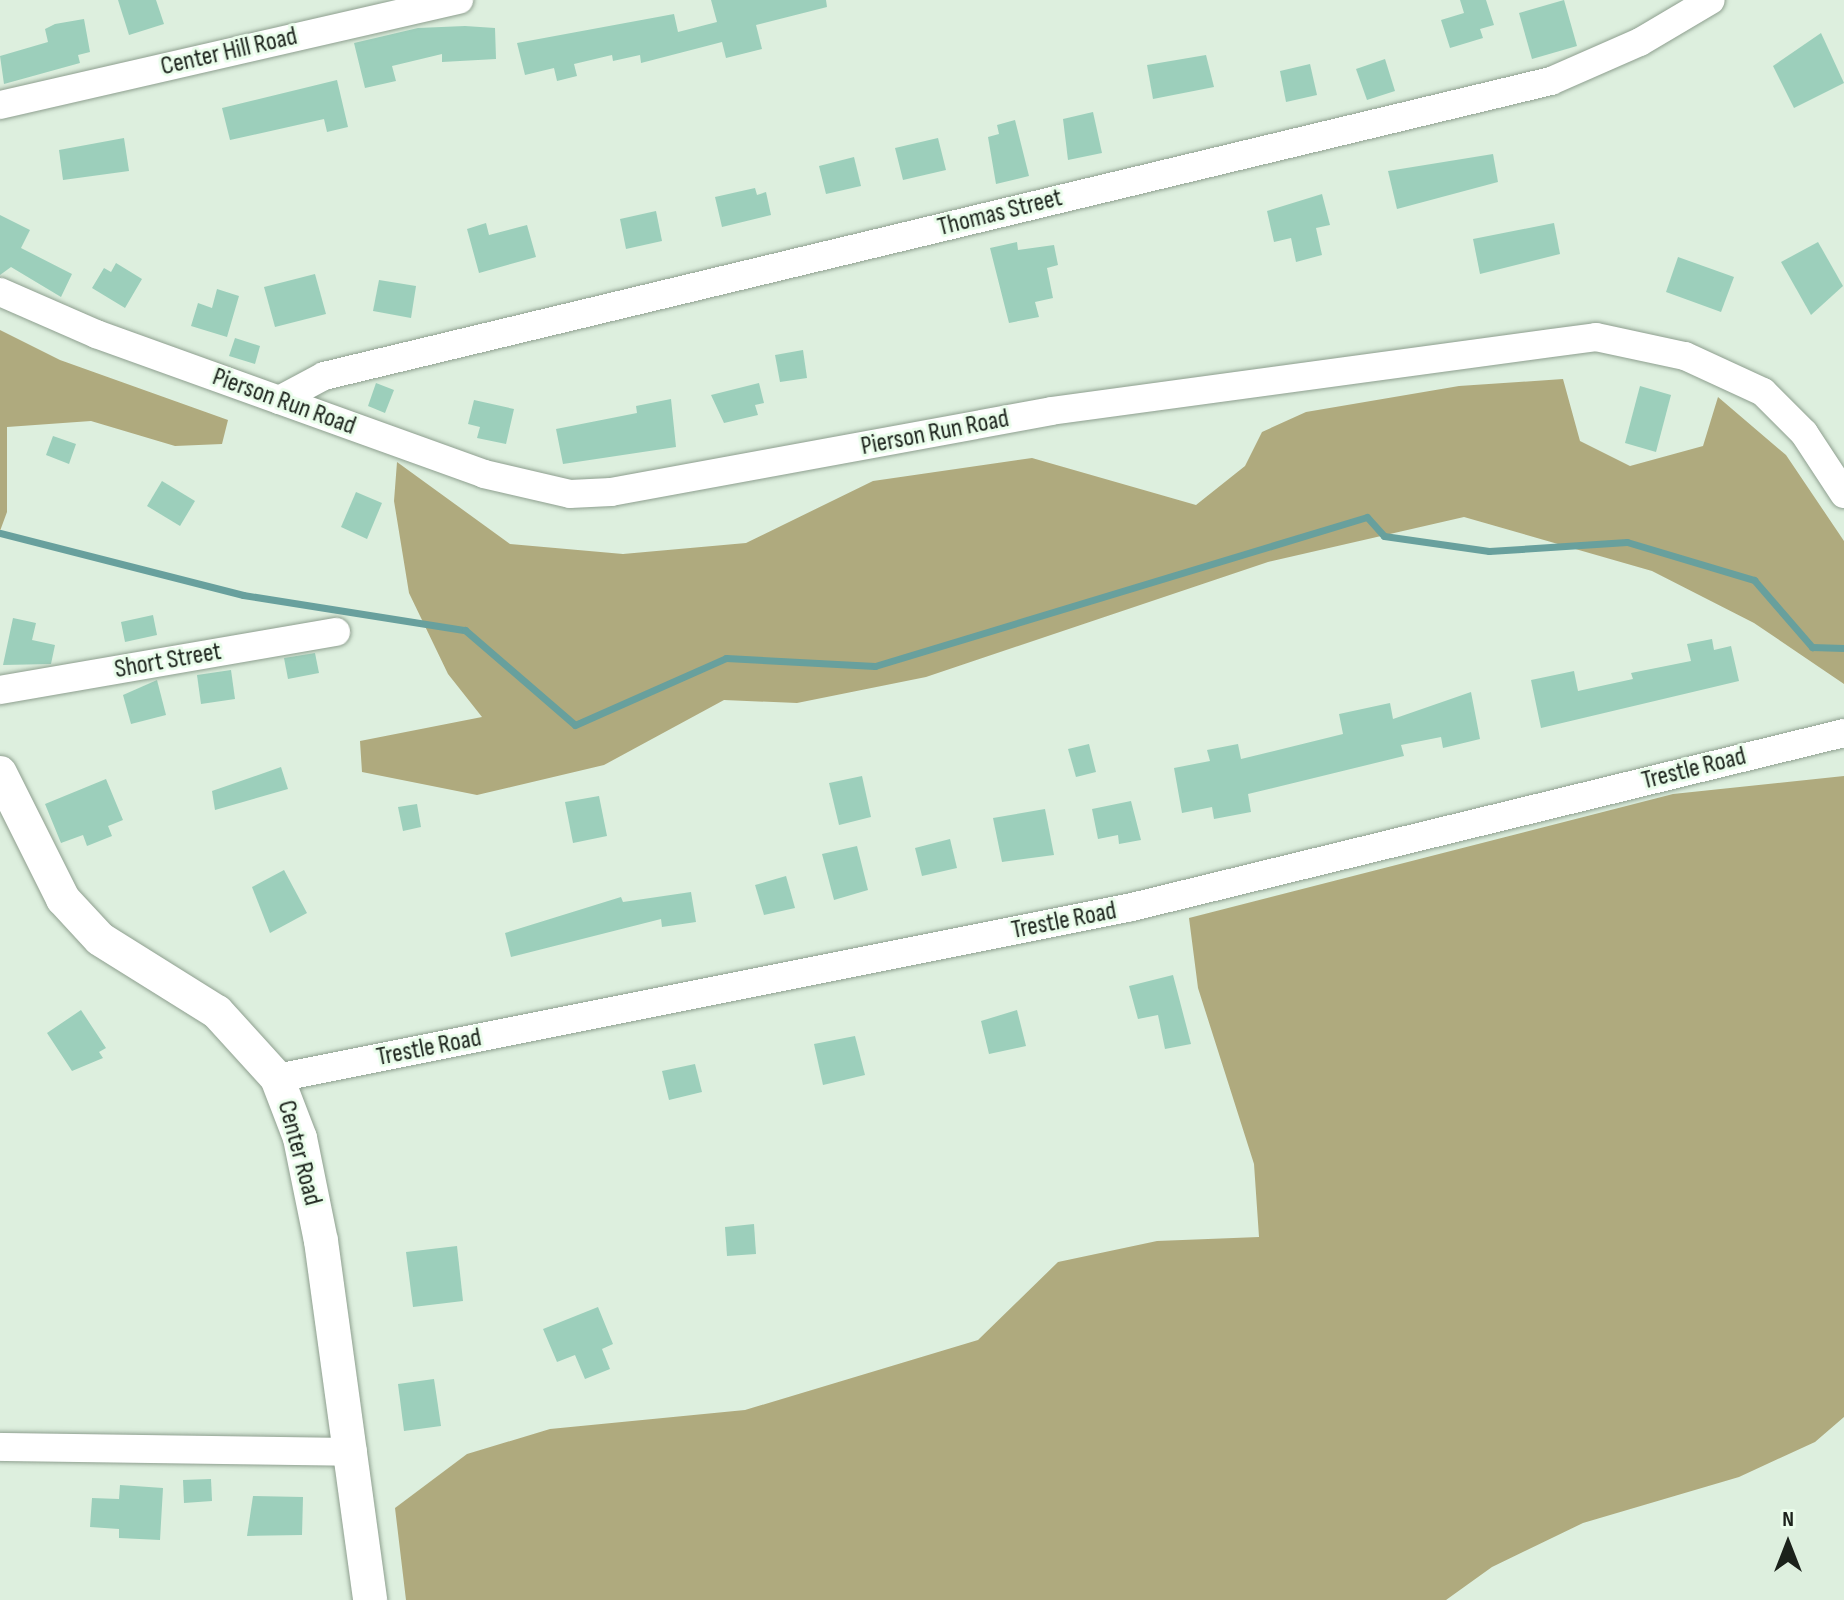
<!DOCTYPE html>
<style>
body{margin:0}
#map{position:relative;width:1844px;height:1600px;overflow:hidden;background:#ddefde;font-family:"Sofia Sans Condensed",sans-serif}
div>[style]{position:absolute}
.forest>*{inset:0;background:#afaa7e}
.stream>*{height:7px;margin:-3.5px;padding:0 3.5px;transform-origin:3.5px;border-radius:3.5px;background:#68a09d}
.building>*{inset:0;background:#9ccfbb}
.roads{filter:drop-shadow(0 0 2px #8e9f8f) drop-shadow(0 0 2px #8e9f8f)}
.minor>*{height:28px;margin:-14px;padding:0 14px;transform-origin:14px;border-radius:14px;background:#fff}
.major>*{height:34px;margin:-17px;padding:0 17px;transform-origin:17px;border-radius:17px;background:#fff}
span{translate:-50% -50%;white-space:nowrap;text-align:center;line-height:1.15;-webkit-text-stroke:6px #eafdeb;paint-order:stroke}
.street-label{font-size:26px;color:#1b221b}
.north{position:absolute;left:1748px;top:1504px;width:80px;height:80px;-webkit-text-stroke:6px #eafdeb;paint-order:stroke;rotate:0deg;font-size:22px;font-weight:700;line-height:32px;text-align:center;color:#1b221b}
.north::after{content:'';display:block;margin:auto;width:28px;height:36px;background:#1b221b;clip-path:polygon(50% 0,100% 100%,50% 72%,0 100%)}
</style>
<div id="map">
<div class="forest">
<i style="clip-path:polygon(0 330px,60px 360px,228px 420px,222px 444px,175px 446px,91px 421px,7px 427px,7px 512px,0 531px)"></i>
<i style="clip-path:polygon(1563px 379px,1580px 441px,1630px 466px,1703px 446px,1718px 397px,1786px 455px,1844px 541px,1844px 684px,1754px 623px,1652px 571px,1464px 517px,1268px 562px,926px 677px,797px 703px,724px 700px,604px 765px,477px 795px,362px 772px,360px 741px,482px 717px,448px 674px,409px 593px,394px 501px,397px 462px,510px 544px,623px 554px,746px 543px,873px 481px,1032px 458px,1196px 505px,1245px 466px,1262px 432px,1306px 412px,1459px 386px)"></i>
<i style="clip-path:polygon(1844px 776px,1844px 1417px,1815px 1442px,1739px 1477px,1583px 1523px,1492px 1567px,1446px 1600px,406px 1600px,395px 1508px,467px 1454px,550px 1429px,745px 1410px,978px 1340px,1058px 1262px,1157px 1241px,1259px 1237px,1254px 1164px,1198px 988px,1189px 918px,1673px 794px)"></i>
</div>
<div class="stream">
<i style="left:0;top:533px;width:251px;rotate:14.3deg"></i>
<i style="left:243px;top:595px;width:225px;rotate:9deg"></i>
<i style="left:465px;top:630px;width:145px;rotate:40.8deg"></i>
<i style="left:575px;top:725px;width:165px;rotate:-23.9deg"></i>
<i style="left:726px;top:658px;width:149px;rotate:3.1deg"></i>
<i style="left:875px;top:666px;width:514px;rotate:-16.85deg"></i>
<i style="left:1367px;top:517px;width:25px;rotate:48deg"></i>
<i style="left:1384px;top:536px;width:106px;rotate:8.1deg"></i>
<i style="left:1489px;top:551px;width:138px;rotate:-3.7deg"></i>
<i style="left:1627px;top:542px;width:133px;rotate:16.7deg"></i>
<i style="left:1754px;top:580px;width:89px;rotate:49.1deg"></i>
<i style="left:1812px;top:647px;width:32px;rotate:2deg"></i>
</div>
<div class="building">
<i style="clip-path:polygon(118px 0,156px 0,164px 24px,129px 35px)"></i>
<i style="clip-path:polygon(711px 0,826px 0,827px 7px,756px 25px,762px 49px,726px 58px,722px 42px,641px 63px,640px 55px,613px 61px,612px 55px,574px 64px,577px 76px,557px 81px,554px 68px,525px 75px,517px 43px,674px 14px,678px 32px,717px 22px)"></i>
<i style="clip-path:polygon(1460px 0,1486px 0,1494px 25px,1480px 29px,1483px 38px,1450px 48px,1441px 20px,1464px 13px)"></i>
<i style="clip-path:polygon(1564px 0,1577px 46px,1532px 59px,1519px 13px)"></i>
<i style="clip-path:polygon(84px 19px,90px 52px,78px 55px,80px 63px,4px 84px,0 56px,48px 42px,45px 29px,55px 24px)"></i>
<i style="clip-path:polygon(465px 26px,495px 28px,496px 59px,442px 62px,442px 54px,392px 66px,396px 81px,365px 88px,354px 43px,418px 28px)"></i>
<i style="clip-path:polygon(1821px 33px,1844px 83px,1794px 108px,1773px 66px)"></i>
<i style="clip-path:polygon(1206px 55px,1214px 87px,1153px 99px,1147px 65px)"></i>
<i style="clip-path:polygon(1385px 59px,1395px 91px,1367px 100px,1356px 69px)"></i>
<i style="clip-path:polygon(1310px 64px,1317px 95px,1286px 102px,1280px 71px)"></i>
<i style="clip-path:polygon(337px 80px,348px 127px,327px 132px,324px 119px,230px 140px,222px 108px)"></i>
<i style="clip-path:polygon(1093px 112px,1102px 153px,1068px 160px,1063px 119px)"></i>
<i style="clip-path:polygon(1015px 120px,1029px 176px,996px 184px,988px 137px,999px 134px,997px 125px)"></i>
<i style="clip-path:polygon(124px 138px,129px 171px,63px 180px,59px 150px)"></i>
<i style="clip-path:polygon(938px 138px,946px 170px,903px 180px,895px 148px)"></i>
<i style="clip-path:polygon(1493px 154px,1498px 182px,1397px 209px,1388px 171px)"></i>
<i style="clip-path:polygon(854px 157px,861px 186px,826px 194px,819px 166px)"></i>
<i style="clip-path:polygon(755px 188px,757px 195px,766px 192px,771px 215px,722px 227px,715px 197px)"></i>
<i style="clip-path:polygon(1322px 194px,1330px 225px,1316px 228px,1322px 255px,1296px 262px,1291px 238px,1274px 242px,1267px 211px)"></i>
<i style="clip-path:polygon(656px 211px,662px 241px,626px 249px,620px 219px)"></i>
<i style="clip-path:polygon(0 215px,30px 230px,21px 248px,72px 274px,61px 297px,11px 267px,0 275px)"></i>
<i style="clip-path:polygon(486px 223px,489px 235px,527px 225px,536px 257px,479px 273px,467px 229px)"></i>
<i style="clip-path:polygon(1554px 223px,1560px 254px,1480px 274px,1473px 239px)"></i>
<i style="clip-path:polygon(1017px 242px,1018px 250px,1054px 245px,1058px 265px,1047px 268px,1053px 298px,1035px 302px,1039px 317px,1009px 323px,990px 248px)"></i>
<i style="clip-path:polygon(1818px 242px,1843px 286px,1811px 315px,1781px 262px)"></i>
<i style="clip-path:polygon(1678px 257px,1734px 277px,1721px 312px,1666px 292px)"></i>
<i style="clip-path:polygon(116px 263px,142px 279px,125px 308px,92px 288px,104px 268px,111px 272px)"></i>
<i style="clip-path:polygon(315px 274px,326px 314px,275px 327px,264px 287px)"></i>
<i style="clip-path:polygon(379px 280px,416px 286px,411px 318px,373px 311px)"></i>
<i style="clip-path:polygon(217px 289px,239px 296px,227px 337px,191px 326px,198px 303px,212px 308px)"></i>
<i style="clip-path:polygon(235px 338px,260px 346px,255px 364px,229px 356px)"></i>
<i style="clip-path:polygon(803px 350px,807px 378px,780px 382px,775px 355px)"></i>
<i style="clip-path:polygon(376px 383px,394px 390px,385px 413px,368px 406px)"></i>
<i style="clip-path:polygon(759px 383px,764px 403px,755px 405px,758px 415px,724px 423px,711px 395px)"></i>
<i style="clip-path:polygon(1640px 386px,1671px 395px,1656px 452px,1625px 443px)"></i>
<i style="clip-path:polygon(671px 399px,676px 447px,563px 464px,556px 429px,637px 413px,636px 406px)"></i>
<i style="clip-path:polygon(474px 400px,514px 409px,506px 444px,477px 438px,480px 427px,468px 424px)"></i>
<i style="clip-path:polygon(53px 436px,76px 444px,69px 464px,46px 455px)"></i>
<i style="clip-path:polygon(162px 481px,195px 501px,180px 526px,147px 506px)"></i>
<i style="clip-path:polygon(356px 492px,382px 503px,367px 539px,341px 527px)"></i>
<i style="clip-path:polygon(153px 615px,157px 635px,125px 642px,121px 622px)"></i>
<i style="clip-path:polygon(13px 618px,36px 623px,32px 640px,55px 645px,51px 664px,3px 665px)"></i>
<i style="clip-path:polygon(1712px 639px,1714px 650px,1731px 646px,1739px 681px,1541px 728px,1531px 680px,1574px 671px,1578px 691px,1633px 679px,1631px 673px,1691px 661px,1687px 644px)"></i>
<i style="clip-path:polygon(315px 653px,319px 673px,288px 679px,284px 658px)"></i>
<i style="clip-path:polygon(231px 670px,235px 699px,201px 704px,197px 675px)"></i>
<i style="clip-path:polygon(157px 680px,166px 715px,131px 724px,123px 695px)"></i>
<i style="clip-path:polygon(1471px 692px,1480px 739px,1443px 748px,1441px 737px,1401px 745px,1404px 756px,1248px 794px,1251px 812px,1214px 819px,1212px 807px,1182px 813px,1174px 768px,1210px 761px,1207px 750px,1238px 744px,1241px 759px,1343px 734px,1339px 714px,1390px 703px,1393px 719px)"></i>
<i style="clip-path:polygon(1089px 744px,1096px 772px,1076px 777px,1068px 749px)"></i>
<i style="clip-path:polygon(281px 767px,288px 789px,215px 810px,212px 791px)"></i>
<i style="clip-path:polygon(862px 776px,871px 817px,839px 825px,829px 783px)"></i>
<i style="clip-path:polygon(106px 779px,123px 820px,108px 826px,112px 836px,87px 846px,83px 835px,61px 843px,45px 804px)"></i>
<i style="clip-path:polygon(599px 796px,607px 836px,573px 843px,565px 802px)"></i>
<i style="clip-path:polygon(1131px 801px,1141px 840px,1119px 844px,1118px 835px,1098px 839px,1092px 809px)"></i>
<i style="clip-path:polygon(417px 804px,421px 827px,403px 831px,398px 807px)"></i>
<i style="clip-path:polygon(1045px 809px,1054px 855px,1002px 862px,993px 818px)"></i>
<i style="clip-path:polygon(950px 839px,957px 868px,922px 876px,915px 848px)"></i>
<i style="clip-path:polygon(857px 846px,868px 890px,834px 900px,822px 854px)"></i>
<i style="clip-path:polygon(284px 870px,307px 913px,270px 933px,252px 887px)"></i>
<i style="clip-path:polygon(786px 876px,795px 908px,764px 915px,755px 885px)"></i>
<i style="clip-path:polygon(691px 892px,696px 922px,662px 927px,661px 919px,511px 957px,505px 933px,621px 897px,623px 902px)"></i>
<i style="clip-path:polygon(1173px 975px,1191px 1044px,1165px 1049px,1158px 1015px,1138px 1019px,1129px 986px)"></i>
<i style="clip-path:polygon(81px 1010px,106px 1048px,99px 1052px,103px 1058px,72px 1071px,47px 1033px)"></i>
<i style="clip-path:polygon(1017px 1010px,1026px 1046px,989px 1054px,981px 1021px)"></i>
<i style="clip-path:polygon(855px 1036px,865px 1075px,823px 1085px,814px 1044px)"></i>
<i style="clip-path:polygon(695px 1064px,702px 1092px,669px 1100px,662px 1071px)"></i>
<i style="clip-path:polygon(754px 1224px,756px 1254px,727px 1256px,725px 1227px)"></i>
<i style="clip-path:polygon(457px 1246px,463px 1301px,413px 1307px,406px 1252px)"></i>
<i style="clip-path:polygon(598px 1307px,613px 1344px,602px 1349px,610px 1369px,585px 1379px,575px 1355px,557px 1362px,543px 1329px)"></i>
<i style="clip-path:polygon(434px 1379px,441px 1426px,404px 1431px,398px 1384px)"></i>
<i style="clip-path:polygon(211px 1479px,212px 1501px,184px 1503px,183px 1480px)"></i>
<i style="clip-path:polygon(120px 1485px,163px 1488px,160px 1540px,119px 1538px,119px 1529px,90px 1527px,92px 1498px,119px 1499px)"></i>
<i style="clip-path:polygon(253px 1496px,303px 1497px,302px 1535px,247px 1536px)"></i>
</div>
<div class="roads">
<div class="minor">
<i style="left:0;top:105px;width:471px;rotate:-12.9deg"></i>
<i style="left:0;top:292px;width:105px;rotate:23.6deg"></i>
<i style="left:96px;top:334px;width:412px;rotate:19.8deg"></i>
<i style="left:484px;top:474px;width:88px;rotate:13.1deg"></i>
<i style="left:570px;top:494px;width:41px;rotate:-2.8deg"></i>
<i style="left:611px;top:492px;width:447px;rotate:-10.4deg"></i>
<i style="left:1051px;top:411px;width:550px;rotate:-7.73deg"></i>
<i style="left:1596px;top:337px;width:91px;rotate:12.1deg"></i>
<i style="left:1685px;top:356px;width:86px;rotate:24.8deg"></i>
<i style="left:1763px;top:392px;width:58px;rotate:45deg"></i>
<i style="left:1804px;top:433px;width:73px;rotate:56.7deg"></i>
<i style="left:279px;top:400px;width:51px;rotate:-28.1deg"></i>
<i style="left:324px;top:376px;width:1262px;rotate:-13.52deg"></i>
<i style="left:1551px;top:81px;width:97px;rotate:-23.7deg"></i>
<i style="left:1640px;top:42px;width:82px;rotate:-30.6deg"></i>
<i style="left:0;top:690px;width:341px;rotate:-9.8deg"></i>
<i style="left:277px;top:1078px;width:872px;rotate:-11.31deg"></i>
<i style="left:1132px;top:907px;width:733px;rotate:-13.73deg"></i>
<i style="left:0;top:1447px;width:353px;rotate:0.8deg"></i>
</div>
<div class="major">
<i style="left:0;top:773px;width:141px;rotate:63.4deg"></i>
<i style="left:63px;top:899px;width:54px;rotate:47.2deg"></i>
<i style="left:100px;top:939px;width:138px;rotate:32deg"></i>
<i style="left:217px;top:1012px;width:89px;rotate:47.7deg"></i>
<i style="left:277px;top:1078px;width:64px;rotate:69deg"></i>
<i style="left:300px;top:1138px;width:105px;rotate:78.5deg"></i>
<i style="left:321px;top:1241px;width:362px;rotate:82.2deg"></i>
</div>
</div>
<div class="street-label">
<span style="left:229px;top:52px;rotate:-13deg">Center Hill Road</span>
<span style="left:1000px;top:213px;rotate:-14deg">Thomas Street</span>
<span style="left:284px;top:402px;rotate:20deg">Pierson Run Road</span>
<span style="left:935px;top:433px;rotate:-11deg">Pierson Run Road</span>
<span style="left:168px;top:661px;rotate:-10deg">Short Street</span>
<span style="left:1694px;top:769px;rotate:-14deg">Trestle Road</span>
<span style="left:1064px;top:921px;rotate:-11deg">Trestle Road</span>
<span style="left:429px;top:1048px;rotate:-11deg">Trestle Road</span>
<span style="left:299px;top:1153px;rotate:75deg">Center Road</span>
</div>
<div class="north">N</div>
</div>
